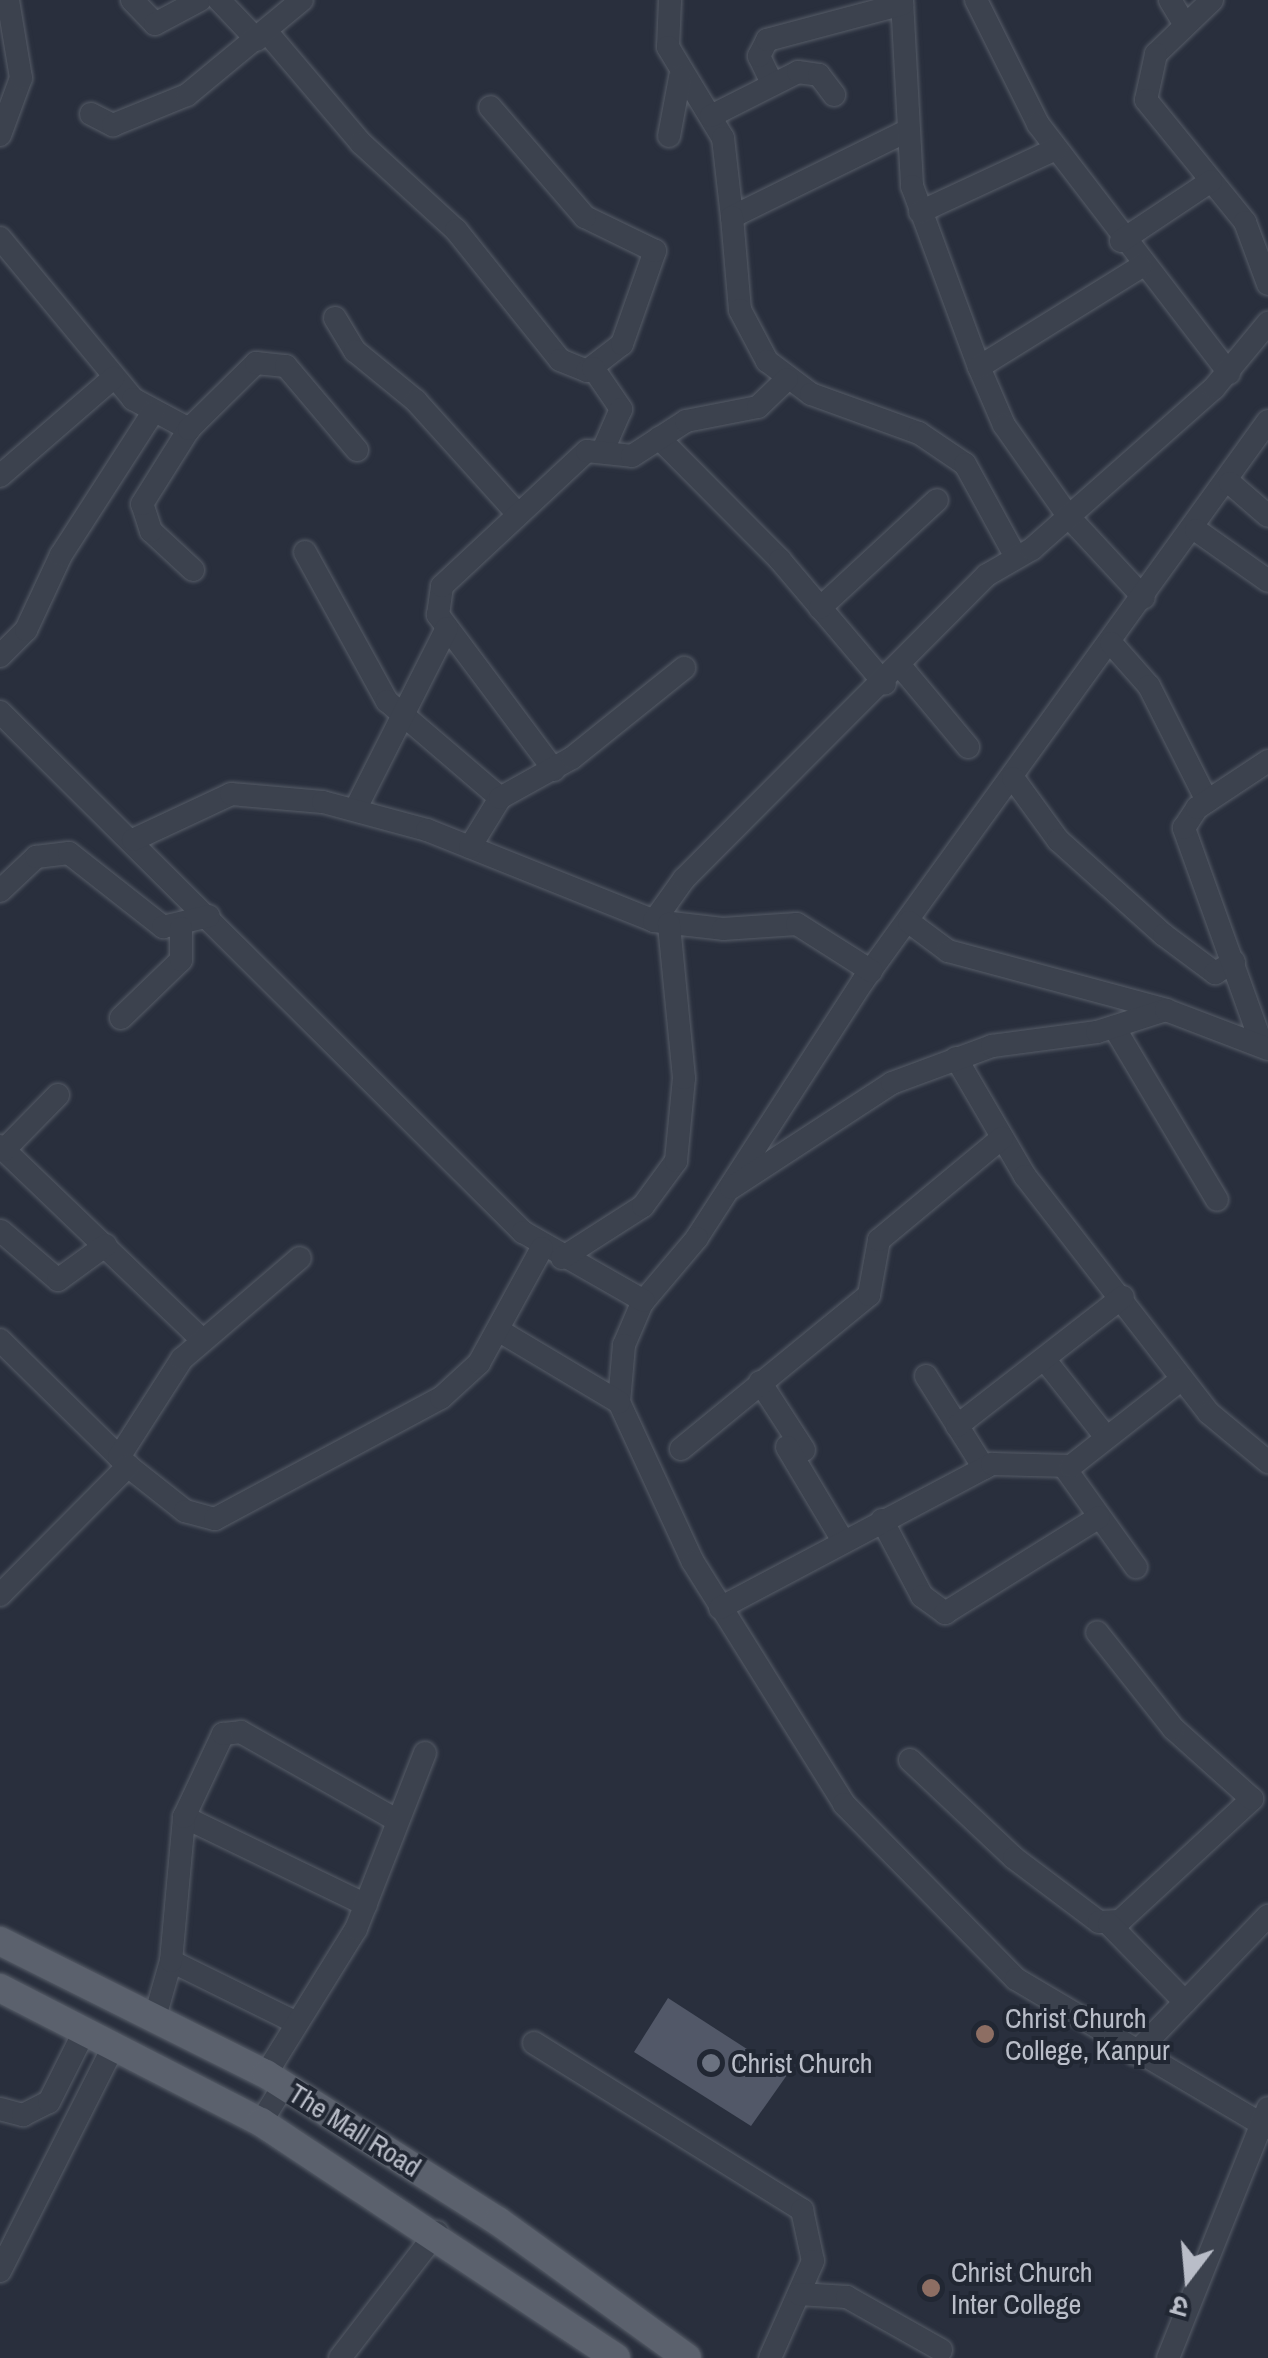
<!DOCTYPE html>
<meta charset="utf-8">
<style>
body{margin:0}
#map{position:relative;width:1268px;height:2358px;overflow:hidden;background:#292f3d;font-family:"Archivo Narrow","Noto Sans Devanagari",sans-serif}
div>[style]{position:absolute}
.building>*{inset:0;background:#525868}
.roads{filter:drop-shadow(0 0 2px #575d68) drop-shadow(0 0 2px #575d68)}
.minor>*{height:22px;margin:-11px;padding:0 11px;transform-origin:11px;border-radius:11px;background:#3c424e}
.major>*{height:28px;margin:-14px;padding:0 14px;transform-origin:14px;border-radius:14px;background:#5b616d}
.dots>*{width:28px;height:28px;translate:-50% -50%;box-sizing:border-box;border:5px solid #212733;border-radius:50%}
span{translate:-50% -50%;white-space:nowrap;text-align:center;line-height:1.15;-webkit-text-stroke:8px #212733;paint-order:stroke}
.poi-label{font-size:28px;color:#b9bdc8}
.left{translate:0 -50%;text-align:left}
.street-label{font-size:28px;color:#b9bdc8}
.north{position:absolute;left:1138px;top:2228px;width:100px;height:100px;-webkit-text-stroke:8px #212733;paint-order:stroke;rotate:196deg;font-size:28px;font-weight:700;line-height:40px;text-align:center;color:#b9bdc8}
.north::after{content:'';display:block;margin:auto;width:35px;height:45px;background:#b9bdc8;clip-path:polygon(50% 0,100% 100%,50% 72%,0 100%)}
</style>
<div id="map">
<div class="building">
<i style="clip-path:polygon(668px 1998px,787px 2075px,751px 2126px,634px 2052px)"></i>
</div>
<div class="roads">
<div class="minor">
<i style="left:132px;top:0;width:33px;rotate:46deg"></i>
<i style="left:155px;top:24px;width:51px;rotate:-28.1deg"></i>
<i style="left:219px;top:0;width:55px;rotate:46.5deg"></i>
<i style="left:670px;top:0;width:47px;rotate:92.4deg"></i>
<i style="left:668px;top:47px;width:106px;rotate:58.9deg"></i>
<i style="left:723px;top:138px;width:80px;rotate:83.5deg"></i>
<i style="left:732px;top:217px;width:191px;rotate:-26.2deg"></i>
<i style="left:902px;top:0;width:186px;rotate:86.9deg"></i>
<i style="left:912px;top:186px;width:193px;rotate:69.7deg"></i>
<i style="left:979px;top:367px;width:63px;rotate:66.7deg"></i>
<i style="left:1004px;top:425px;width:113px;rotate:54.8deg"></i>
<i style="left:1069px;top:517px;width:110px;rotate:47.2deg"></i>
<i style="left:976px;top:0;width:139px;rotate:63.4deg"></i>
<i style="left:1038px;top:124px;width:314px;rotate:52.5deg"></i>
<i style="left:1170px;top:0;width:29px;rotate:59deg"></i>
<i style="left:1212px;top:0;width:78px;rotate:136deg"></i>
<i style="left:1156px;top:54px;width:47px;rotate:102.3deg"></i>
<i style="left:1146px;top:100px;width:157px;rotate:50.9deg"></i>
<i style="left:1245px;top:222px;width:66px;rotate:69.6deg"></i>
<i style="left:266px;top:31px;width:147px;rotate:49.7deg"></i>
<i style="left:361px;top:143px;width:129px;rotate:42.5deg"></i>
<i style="left:456px;top:230px;width:166px;rotate:51.3deg"></i>
<i style="left:560px;top:360px;width:29px;rotate:22deg"></i>
<i style="left:587px;top:371px;width:44px;rotate:-37.6deg"></i>
<i style="left:622px;top:344px;width:99px;rotate:-70.5deg"></i>
<i style="left:655px;top:251px;width:78px;rotate:-154.1deg"></i>
<i style="left:585px;top:217px;width:145px;rotate:-130.8deg"></i>
<i style="left:772px;top:83px;width:30px;rotate:-116deg"></i>
<i style="left:759px;top:56px;width:18px;rotate:-63deg"></i>
<i style="left:767px;top:40px;width:140px;rotate:-14.9deg"></i>
<i style="left:91px;top:114px;width:25px;rotate:27deg"></i>
<i style="left:113px;top:125px;width:80px;rotate:-22.1deg"></i>
<i style="left:187px;top:95px;width:149px;rotate:-39.6deg"></i>
<i style="left:711px;top:116px;width:97px;rotate:-26.8deg"></i>
<i style="left:798px;top:72px;width:21px;rotate:8deg"></i>
<i style="left:819px;top:75px;width:25px;rotate:53deg"></i>
<i style="left:0;top:135px;width:61px;rotate:-69.8deg"></i>
<i style="left:21px;top:78px;width:79px;rotate:-99.5deg"></i>
<i style="left:669px;top:136px;width:60px;rotate:-79.4deg"></i>
<i style="left:920px;top:212px;width:150px;rotate:-24.9deg"></i>
<i style="left:732px;top:217px;width:93px;rotate:85.1deg"></i>
<i style="left:740px;top:310px;width:58px;rotate:62.1deg"></i>
<i style="left:767px;top:361px;width:55px;rotate:36.9deg"></i>
<i style="left:811px;top:394px;width:115px;rotate:19.9deg"></i>
<i style="left:919px;top:433px;width:55px;rotate:34deg"></i>
<i style="left:965px;top:464px;width:106px;rotate:61.3deg"></i>
<i style="left:0;top:238px;width:209px;rotate:50.4deg"></i>
<i style="left:133px;top:399px;width:64px;rotate:28.2deg"></i>
<i style="left:1121px;top:241px;width:108px;rotate:-33.7deg"></i>
<i style="left:335px;top:318px;width:39px;rotate:59deg"></i>
<i style="left:355px;top:351px;width:79px;rotate:39.3deg"></i>
<i style="left:416px;top:401px;width:151px;rotate:48deg"></i>
<i style="left:979px;top:367px;width:190px;rotate:-31.8deg"></i>
<i style="left:593px;top:368px;width:50px;rotate:55.7deg"></i>
<i style="left:621px;top:409px;width:43px;rotate:113.6deg"></i>
<i style="left:1268px;top:421px;width:691px;rotate:125.87deg"></i>
<i style="left:863px;top:981px;width:306px;rotate:122.9deg"></i>
<i style="left:697px;top:1238px;width:85px;rotate:130.2deg"></i>
<i style="left:642px;top:1303px;width:46px;rotate:113.2deg"></i>
<i style="left:624px;top:1345px;width:57px;rotate:95deg"></i>
<i style="left:619px;top:1402px;width:176px;rotate:65.2deg"></i>
<i style="left:693px;top:1562px;width:285px;rotate:58deg"></i>
<i style="left:844px;top:1804px;width:245px;rotate:45.5deg"></i>
<i style="left:1016px;top:1979px;width:293px;rotate:30.6deg"></i>
<i style="left:659px;top:438px;width:172px;rotate:45.2deg"></i>
<i style="left:780px;top:560px;width:162px;rotate:49.7deg"></i>
<i style="left:0;top:476px;width:150px;rotate:-40.9deg"></i>
<i style="left:1230px;top:483px;width:50px;rotate:41deg"></i>
<i style="left:1196px;top:530px;width:88px;rotate:35.3deg"></i>
<i style="left:305px;top:552px;width:170px;rotate:61.2deg"></i>
<i style="left:387px;top:701px;width:149px;rotate:40.6deg"></i>
<i style="left:193px;top:570px;width:57px;rotate:-137.1deg"></i>
<i style="left:151px;top:531px;width:28px;rotate:-108deg"></i>
<i style="left:142px;top:504px;width:89px;rotate:-57.9deg"></i>
<i style="left:189px;top:429px;width:94px;rotate:-44.6deg"></i>
<i style="left:256px;top:363px;width:30px;rotate:6deg"></i>
<i style="left:286px;top:366px;width:110px;rotate:49.8deg"></i>
<i style="left:820px;top:608px;width:159px;rotate:-42.7deg"></i>
<i style="left:1111px;top:643px;width:57px;rotate:48.5deg"></i>
<i style="left:1149px;top:686px;width:129px;rotate:63.2deg"></i>
<i style="left:0;top:656px;width:37px;rotate:-45deg"></i>
<i style="left:26px;top:630px;width:83px;rotate:-65deg"></i>
<i style="left:61px;top:555px;width:170px;rotate:-57.2deg"></i>
<i style="left:902px;top:668px;width:103px;rotate:50.1deg"></i>
<i style="left:0;top:712px;width:738px;rotate:44.84deg"></i>
<i style="left:523px;top:1232px;width:139px;rotate:29.7deg"></i>
<i style="left:554px;top:770px;width:194px;rotate:-126.8deg"></i>
<i style="left:438px;top:615px;width:29px;rotate:-82deg"></i>
<i style="left:442px;top:586px;width:198px;rotate:-43deg"></i>
<i style="left:587px;top:451px;width:45px;rotate:6.3deg"></i>
<i style="left:632px;top:456px;width:64px;rotate:-32.9deg"></i>
<i style="left:686px;top:421px;width:73px;rotate:-11deg"></i>
<i style="left:758px;top:407px;width:40px;rotate:-44deg"></i>
<i style="left:1013px;top:778px;width:77px;rotate:54deg"></i>
<i style="left:1058px;top:840px;width:142px;rotate:41.9deg"></i>
<i style="left:1164px;top:935px;width:64px;rotate:36.7deg"></i>
<i style="left:1215px;top:973px;width:22px;rotate:-30deg"></i>
<i style="left:355px;top:810px;width:204px;rotate:-63.2deg"></i>
<i style="left:133px;top:840px;width:108px;rotate:-25.1deg"></i>
<i style="left:231px;top:794px;width:92px;rotate:5deg"></i>
<i style="left:323px;top:802px;width:108px;rotate:15.1deg"></i>
<i style="left:427px;top:830px;width:245px;rotate:21.8deg"></i>
<i style="left:654px;top:921px;width:69px;rotate:6.6deg"></i>
<i style="left:723px;top:929px;width:74px;rotate:-3.9deg"></i>
<i style="left:797px;top:924px;width:88px;rotate:32.4deg"></i>
<i style="left:470px;top:847px;width:57px;rotate:-58.5deg"></i>
<i style="left:500px;top:798px;width:82px;rotate:-29.1deg"></i>
<i style="left:572px;top:758px;width:144px;rotate:-38.8deg"></i>
<i style="left:0;top:891px;width:50px;rotate:-43.4deg"></i>
<i style="left:36px;top:857px;width:33px;rotate:-7deg"></i>
<i style="left:69px;top:853px;width:120px;rotate:38.2deg"></i>
<i style="left:163px;top:927px;width:47px;rotate:-13.4deg"></i>
<i style="left:654px;top:921px;width:52px;rotate:-54.5deg"></i>
<i style="left:684px;top:879px;width:429px;rotate:-45.1deg"></i>
<i style="left:987px;top:575px;width:52px;rotate:-30deg"></i>
<i style="left:1032px;top:549px;width:243px;rotate:-41.5deg"></i>
<i style="left:1214px;top:388px;width:85px;rotate:-50.3deg"></i>
<i style="left:909px;top:922px;width:49px;rotate:36.6deg"></i>
<i style="left:948px;top:951px;width:226px;rotate:15.1deg"></i>
<i style="left:121px;top:1018px;width:83px;rotate:-44deg"></i>
<i style="left:181px;top:960px;width:32px;rotate:-90deg"></i>
<i style="left:1114px;top:1027px;width:201px;rotate:59.2deg"></i>
<i style="left:1262px;top:1045px;width:231px;rotate:-109.8deg"></i>
<i style="left:1184px;top:828px;width:24px;rotate:-57deg"></i>
<i style="left:1197px;top:808px;width:85px;rotate:-33.5deg"></i>
<i style="left:956px;top:1058px;width:137px;rotate:59.7deg"></i>
<i style="left:1025px;top:1176px;width:300px;rotate:52.2deg"></i>
<i style="left:1209px;top:1413px;width:77px;rotate:39.7deg"></i>
<i style="left:0;top:1146px;width:279px;rotate:43.8deg"></i>
<i style="left:4px;top:1150px;width:77px;rotate:-45.5deg"></i>
<i style="left:731px;top:1188px;width:192px;rotate:-33.1deg"></i>
<i style="left:892px;top:1083px;width:107px;rotate:-20.3deg"></i>
<i style="left:992px;top:1046px;width:106px;rotate:-7.6deg"></i>
<i style="left:1097px;top:1032px;width:72px;rotate:-17.7deg"></i>
<i style="left:1166px;top:1010px;width:109px;rotate:20.9deg"></i>
<i style="left:1px;top:1231px;width:75px;rotate:40.7deg"></i>
<i style="left:58px;top:1280px;width:59px;rotate:-36.1deg"></i>
<i style="left:562px;top:1258px;width:96px;rotate:-32.7deg"></i>
<i style="left:643px;top:1206px;width:56px;rotate:-53.7deg"></i>
<i style="left:676px;top:1161px;width:83px;rotate:-84.5deg"></i>
<i style="left:684px;top:1078px;width:155px;rotate:-95.6deg"></i>
<i style="left:498px;top:1330px;width:141px;rotate:30.8deg"></i>
<i style="left:0;top:1340px;width:180px;rotate:44.5deg"></i>
<i style="left:128px;top:1466px;width:73px;rotate:38.3deg"></i>
<i style="left:185px;top:1511px;width:31px;rotate:15deg"></i>
<i style="left:215px;top:1519px;width:256px;rotate:-28.2deg"></i>
<i style="left:441px;top:1398px;width:52px;rotate:-42.6deg"></i>
<i style="left:479px;top:1363px;width:131px;rotate:-61.3deg"></i>
<i style="left:1045px;top:1360px;width:98px;rotate:51.6deg"></i>
<i style="left:926px;top:1376px;width:109px;rotate:57.8deg"></i>
<i style="left:760px;top:1382px;width:81px;rotate:57.1deg"></i>
<i style="left:957px;top:1426px;width:210px;rotate:-37.9deg"></i>
<i style="left:787px;top:1447px;width:109px;rotate:59.2deg"></i>
<i style="left:681px;top:1449px;width:243px;rotate:-39.3deg"></i>
<i style="left:869px;top:1295px;width:56px;rotate:-79.7deg"></i>
<i style="left:879px;top:1240px;width:160px;rotate:-39.7deg"></i>
<i style="left:119px;top:1457px;width:117px;rotate:-57.3deg"></i>
<i style="left:182px;top:1359px;width:155px;rotate:-40.6deg"></i>
<i style="left:1065px;top:1468px;width:122px;rotate:54.4deg"></i>
<i style="left:882px;top:1520px;width:86px;rotate:62.2deg"></i>
<i style="left:922px;top:1596px;width:29px;rotate:36deg"></i>
<i style="left:945px;top:1613px;width:181px;rotate:-31.9deg"></i>
<i style="left:0;top:1595px;width:182px;rotate:-45.2deg"></i>
<i style="left:720px;top:1608px;width:308px;rotate:-27.9deg"></i>
<i style="left:992px;top:1464px;width:79px;rotate:1.5deg"></i>
<i style="left:1071px;top:1466px;width:141px;rotate:-38.1deg"></i>
<i style="left:910px;top:1760px;width:143px;rotate:43.3deg"></i>
<i style="left:1014px;top:1858px;width:106px;rotate:37deg"></i>
<i style="left:1099px;top:1922px;width:21px;rotate:-3deg"></i>
<i style="left:1120px;top:1921px;width:180px;rotate:-42.7deg"></i>
<i style="left:1252px;top:1799px;width:106px;rotate:-138.1deg"></i>
<i style="left:1173px;top:1728px;width:122px;rotate:-128.4deg"></i>
<i style="left:184px;top:1817px;width:202px;rotate:25.8deg"></i>
<i style="left:1109px;top:1924px;width:109px;rotate:45.7deg"></i>
<i style="left:171px;top:1961px;width:140px;rotate:26.2deg"></i>
<i style="left:155px;top:2017px;width:58px;rotate:-74.1deg"></i>
<i style="left:171px;top:1961px;width:145px;rotate:-84.8deg"></i>
<i style="left:184px;top:1817px;width:92px;rotate:-64.8deg"></i>
<i style="left:223px;top:1734px;width:18px;rotate:-6deg"></i>
<i style="left:241px;top:1732px;width:177px;rotate:29.5deg"></i>
<i style="left:534px;top:2043px;width:316px;rotate:31.9deg"></i>
<i style="left:802px;top:2210px;width:52px;rotate:77.8deg"></i>
<i style="left:813px;top:2261px;width:106px;rotate:113.9deg"></i>
<i style="left:1135px;top:2054px;width:192px;rotate:-46.1deg"></i>
<i style="left:266px;top:2074px;width:171px;rotate:-58.2deg"></i>
<i style="left:356px;top:1929px;width:189px;rotate:-68.6deg"></i>
<i style="left:0;top:2109px;width:24px;rotate:15deg"></i>
<i style="left:23px;top:2115px;width:29px;rotate:-27deg"></i>
<i style="left:49px;top:2102px;width:78px;rotate:-63.4deg"></i>
<i style="left:261px;top:2122px;width:44px;rotate:-58.1deg"></i>
<i style="left:0;top:2271px;width:253px;rotate:-63.2deg"></i>
<i style="left:799px;top:2294px;width:48px;rotate:3.6deg"></i>
<i style="left:847px;top:2297px;width:108px;rotate:29.4deg"></i>
<i style="left:340px;top:2358px;width:159px;rotate:-52.4deg"></i>
<i style="left:1168px;top:2358px;width:269px;rotate:-68.2deg"></i>
</div>
<div class="major">
<i style="left:0;top:1941px;width:297px;rotate:26.6deg"></i>
<i style="left:266px;top:2074px;width:275px;rotate:32.4deg"></i>
<i style="left:498px;top:2221px;width:233px;rotate:35.9deg"></i>
<i style="left:0;top:1988px;width:293px;rotate:27.2deg"></i>
<i style="left:261px;top:2122px;width:426px;rotate:33.6deg"></i>
</div>
</div>
<div class="dots">
<i style="left:985px;top:2034px;background:#8d6e63"></i>
<i style="left:711px;top:2063px;background:#6b7280"></i>
<i style="left:931px;top:2288px;background:#8d6e63"></i>
</div>
<div class="poi-label">
<span class="left" style="left:1005px;top:2034px">Christ Church<br>College, Kanpur</span>
<span class="left" style="left:731px;top:2063px">Christ Church</span>
<span class="left" style="left:951px;top:2288px">Christ Church<br>Inter College</span>
</div>
<div class="street-label">
<span style="left:355px;top:2130px;rotate:32deg">The Mall Road</span>
</div>
<div class="north">उ</div>
</div>
